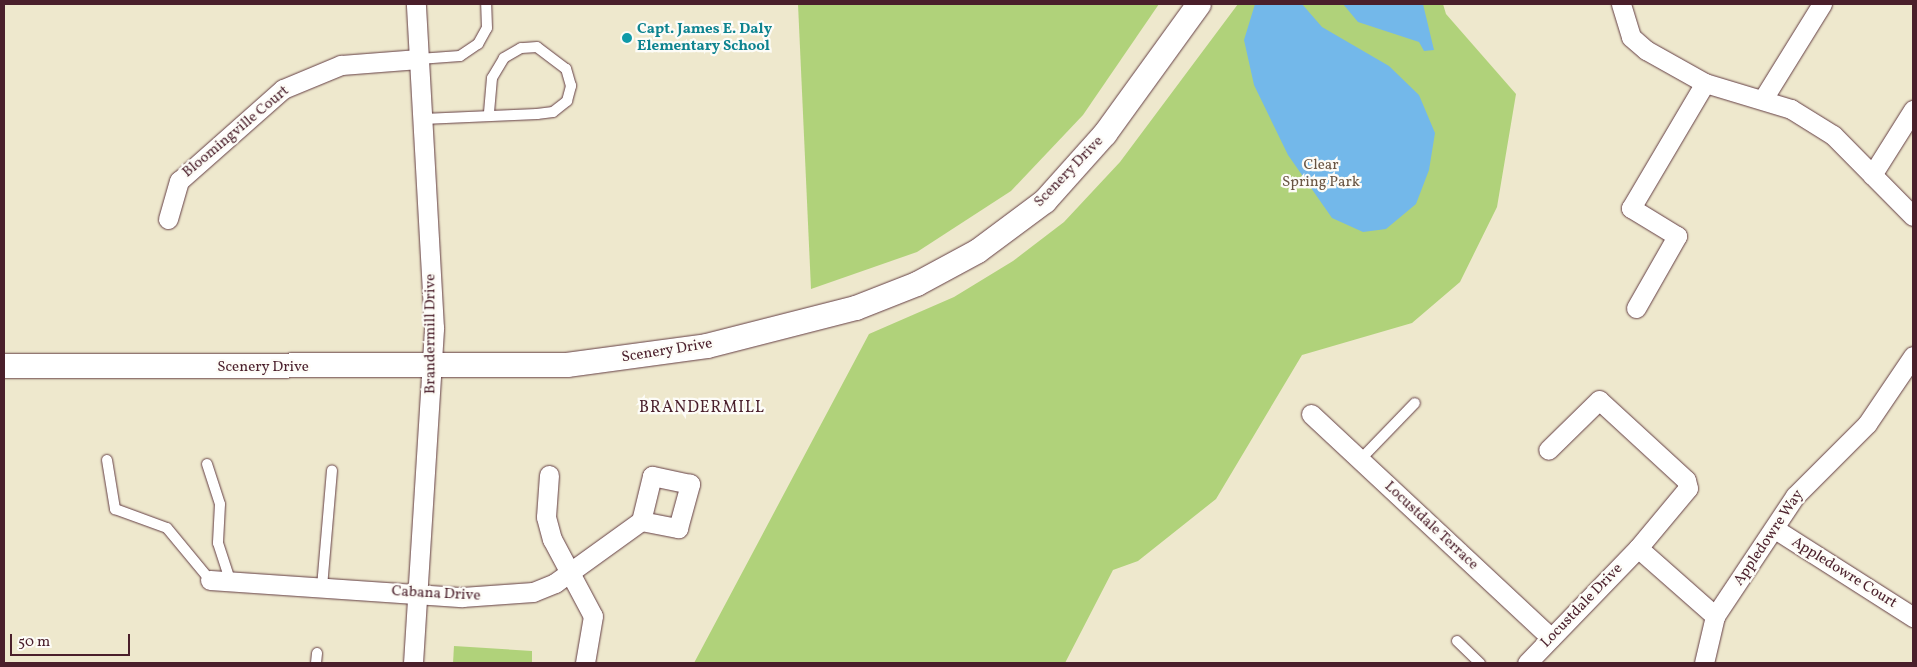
<!DOCTYPE html>
<style>
body{margin:0}
#map{position:relative;width:1917px;height:667px;overflow:hidden;background:#eee8cd;font-family:Vollkorn,serif}
div>[style]{position:absolute}
.green>*{inset:0;background:#b0d27a}
.water>*{inset:0;background:#73b8ea}
.roads{filter:drop-shadow(0 0 1px #633d43) drop-shadow(0 0 1px #633d43)}
.service>*{height:10px;margin:-5px;padding:0 5px;transform-origin:5px;border-radius:5px;background:#fff}
.minor>*{height:19px;margin:-9.5px;padding:0 9.5px;transform-origin:9.5px;border-radius:9.5px;background:#fff}
.tertiary>*{height:24px;margin:-12px;padding:0 12px;transform-origin:12px;border-radius:12px;background:#fff}
.dots>*{width:14px;height:14px;translate:-50% -50%;box-sizing:border-box;border:2px solid #fdfcf7;border-radius:50%}
span{translate:-50% -50%;white-space:nowrap;text-align:center;line-height:1.15;-webkit-text-stroke:4.5px #fdfcf7;paint-order:stroke}
.culture-label{font-size:15px;color:#0d838f;font-weight:700}
.left{translate:0 -50%;text-align:left}
.street-label{font-size:15px;color:#4a1f2b}
.park-label{font-size:15px;color:#695543}
.neighbourhood-label{font-size:16px;color:#4a1f2b;letter-spacing:1px}
.frame{position:absolute;inset:0;border:5px solid #4a1f2b;pointer-events:none}
.scale{position:absolute;left:10px;top:634px;width:120px;height:22px;box-sizing:border-box;border:2px solid #4a1f2b;border-top:0;padding-left:6px;font-size:15px;line-height:18px;white-space:nowrap;color:#4a1f2b;-webkit-text-stroke:4px #fdfcf7;paint-order:stroke}
</style>
<div id="map">
<div class="green">
<i style="clip-path:polygon(798px 4px,1159px 4px,1083px 115px,1011px 191px,917px 252px,811px 289px)"></i>
<i style="clip-path:polygon(1238px 4px,1443px 4px,1446px 14px,1516px 94px,1497px 207px,1460px 282px,1412px 323px,1302px 355px,1216px 499px,1138px 561px,1113px 570px,1065px 663px,694px 663px,869px 334px,954px 297px,1013px 261px,1064px 222px,1120px 162px)"></i>
<i style="clip-path:polygon(454px 646px,532px 651px,532px 663px,453px 663px)"></i>
</div>
<div class="water">
<i style="clip-path:polygon(1255px 4px,1302px 4px,1322px 27px,1389px 66px,1419px 95px,1435px 133px,1429px 170px,1416px 204px,1386px 229px,1363px 232px,1332px 218px,1288px 155px,1254px 85px,1244px 40px)"></i>
<i style="clip-path:polygon(1343px 4px,1423px 4px,1434px 50px,1424px 51px,1419px 42px,1358px 22px)"></i>
</div>
<div class="roads">
<div class="service">
<i style="left:419px;top:59px;width:41px;rotate:-4.2deg"></i>
<i style="left:460px;top:56px;width:22px;rotate:-34deg"></i>
<i style="left:478px;top:44px;width:18px;rotate:-61deg"></i>
<i style="left:487px;top:28px;width:24px;rotate:-92deg"></i>
<i style="left:423px;top:119px;width:114px;rotate:-2.5deg"></i>
<i style="left:537px;top:114px;width:16px;rotate:-7deg"></i>
<i style="left:553px;top:112px;width:18px;rotate:-38deg"></i>
<i style="left:567px;top:101px;width:16px;rotate:-75deg"></i>
<i style="left:571px;top:86px;width:18px;rotate:-106deg"></i>
<i style="left:566px;top:69px;width:36px;rotate:-143deg"></i>
<i style="left:537px;top:47px;width:16px;rotate:176deg"></i>
<i style="left:521px;top:48px;width:20px;rotate:150deg"></i>
<i style="left:504px;top:58px;width:23px;rotate:121deg"></i>
<i style="left:492px;top:78px;width:38px;rotate:95deg"></i>
<i style="left:107px;top:460px;width:50px;rotate:80.7deg"></i>
<i style="left:115px;top:509px;width:55px;rotate:20.1deg"></i>
<i style="left:167px;top:528px;width:67px;rotate:50.4deg"></i>
<i style="left:1360px;top:460px;width:79px;rotate:-46deg"></i>
<i style="left:207px;top:464px;width:42px;rotate:72deg"></i>
<i style="left:220px;top:504px;width:39px;rotate:93deg"></i>
<i style="left:218px;top:543px;width:40px;rotate:72deg"></i>
<i style="left:322px;top:587px;width:117px;rotate:-85.1deg"></i>
<i style="left:1457px;top:641px;width:32px;rotate:44deg"></i>
<i style="left:316px;top:663px;width:10px;rotate:-84deg"></i>
</div>
<div class="minor">
<i style="left:1621px;top:4px;width:34px;rotate:73deg"></i>
<i style="left:1631px;top:37px;width:20px;rotate:41deg"></i>
<i style="left:1646px;top:50px;width:68px;rotate:29.2deg"></i>
<i style="left:1705px;top:83px;width:90px;rotate:16.8deg"></i>
<i style="left:1791px;top:109px;width:49px;rotate:31.8deg"></i>
<i style="left:1833px;top:135px;width:114px;rotate:45.4deg"></i>
<i style="left:1763px;top:99px;width:112px;rotate:-58.2deg"></i>
<i style="left:1872px;top:175px;width:77px;rotate:-57.8deg"></i>
<i style="left:168px;top:219px;width:40px;rotate:-74deg"></i>
<i style="left:179px;top:181px;width:139px;rotate:-41.5deg"></i>
<i style="left:283px;top:89px;width:63px;rotate:-22.5deg"></i>
<i style="left:341px;top:65px;width:78px;rotate:-4.4deg"></i>
<i style="left:1636px;top:308px;width:83px;rotate:-60.3deg"></i>
<i style="left:1677px;top:236px;width:54px;rotate:-148.7deg"></i>
<i style="left:1631px;top:208px;width:145px;rotate:-59.4deg"></i>
<i style="left:1311px;top:414px;width:328px;rotate:43deg"></i>
<i style="left:549px;top:475px;width:42px;rotate:94.1deg"></i>
<i style="left:546px;top:517px;width:23px;rotate:75deg"></i>
<i style="left:552px;top:539px;width:87px;rotate:62deg"></i>
<i style="left:593px;top:616px;width:48px;rotate:99.7deg"></i>
<i style="left:1775px;top:529px;width:164px;rotate:32.5deg"></i>
<i style="left:1638px;top:548px;width:103px;rotate:41.4deg"></i>
<i style="left:210px;top:580px;width:253px;rotate:3.9deg"></i>
<i style="left:462px;top:597px;width:71px;rotate:-4deg"></i>
<i style="left:533px;top:592px;width:24px;rotate:-22deg"></i>
<i style="left:555px;top:583px;width:106px;rotate:-35.8deg"></i>
<i style="left:641px;top:521px;width:38px;rotate:11deg"></i>
<i style="left:678px;top:528px;width:46px;rotate:-74.7deg"></i>
<i style="left:690px;top:484px;width:39px;rotate:-168deg"></i>
<i style="left:652px;top:476px;width:46px;rotate:103.7deg"></i>
<i style="left:413px;top:663px;width:336px;rotate:-86.4deg"></i>
<i style="left:434px;top:328px;width:324px;rotate:-93.2deg"></i>
<i style="left:1527px;top:663px;width:160px;rotate:-46deg"></i>
<i style="left:1638px;top:548px;width:78px;rotate:-50.2deg"></i>
<i style="left:1688px;top:488px;width:8px;rotate:-104deg"></i>
<i style="left:1686px;top:480px;width:118px;rotate:-137.4deg"></i>
<i style="left:1599px;top:400px;width:71px;rotate:135.6deg"></i>
<i style="left:1704px;top:663px;width:48px;rotate:-76.8deg"></i>
<i style="left:1715px;top:616px;width:144px;rotate:-56.3deg"></i>
<i style="left:1795px;top:496px;width:102px;rotate:-45deg"></i>
<i style="left:1867px;top:424px;width:82px;rotate:-55.9deg"></i>
</div>
<div class="tertiary">
<i style="left:4px;top:366px;width:563px;rotate:-0.1deg"></i>
<i style="left:567px;top:365px;width:141px;rotate:-7.7deg"></i>
<i style="left:707px;top:346px;width:154px;rotate:-14.3deg"></i>
<i style="left:856px;top:308px;width:66px;rotate:-21.5deg"></i>
<i style="left:917px;top:284px;width:69px;rotate:-28.4deg"></i>
<i style="left:978px;top:251px;width:84px;rotate:-36.7deg"></i>
<i style="left:1045px;top:201px;width:90px;rotate:-48.2deg"></i>
<i style="left:1105px;top:134px;width:160px;rotate:-54.1deg"></i>
</div>
</div>
<div class="dots">
<i style="left:627px;top:38px;background:#0f9aa8"></i>
</div>
<div class="culture-label">
<span class="left" style="left:637px;top:38px">Capt. James E. Daly<br>Elementary School</span>
</div>
<div class="street-label">
<span style="left:236px;top:132px;rotate:-40deg">Bloomingville Court</span>
<span style="left:1069px;top:172px;rotate:-46deg">Scenery Drive</span>
<span style="left:431px;top:334px;rotate:-90deg">Brandermill Drive</span>
<span style="left:667px;top:351px;rotate:-9deg">Scenery Drive</span>
<span style="left:263px;top:368px">Scenery Drive</span>
<span style="left:1431px;top:526px;rotate:43deg">Locustdale Terrace</span>
<span style="left:1769px;top:538px;rotate:-56deg">Appledowre Way</span>
<span style="left:1844px;top:573px;rotate:32deg">Appledowre Court</span>
<span style="left:436px;top:594px;rotate:3deg">Cabana Drive</span>
<span style="left:1582px;top:606px;rotate:-46deg">Locustdale Drive</span>
</div>
<div class="park-label">
<span style="left:1321px;top:174px">Clear<br>Spring Park</span>
</div>
<div class="neighbourhood-label">
<span style="left:702px;top:408px">BRANDERMILL</span>
</div>
<div class="frame"></div>
<div class="scale">50 m</div>
</div>
